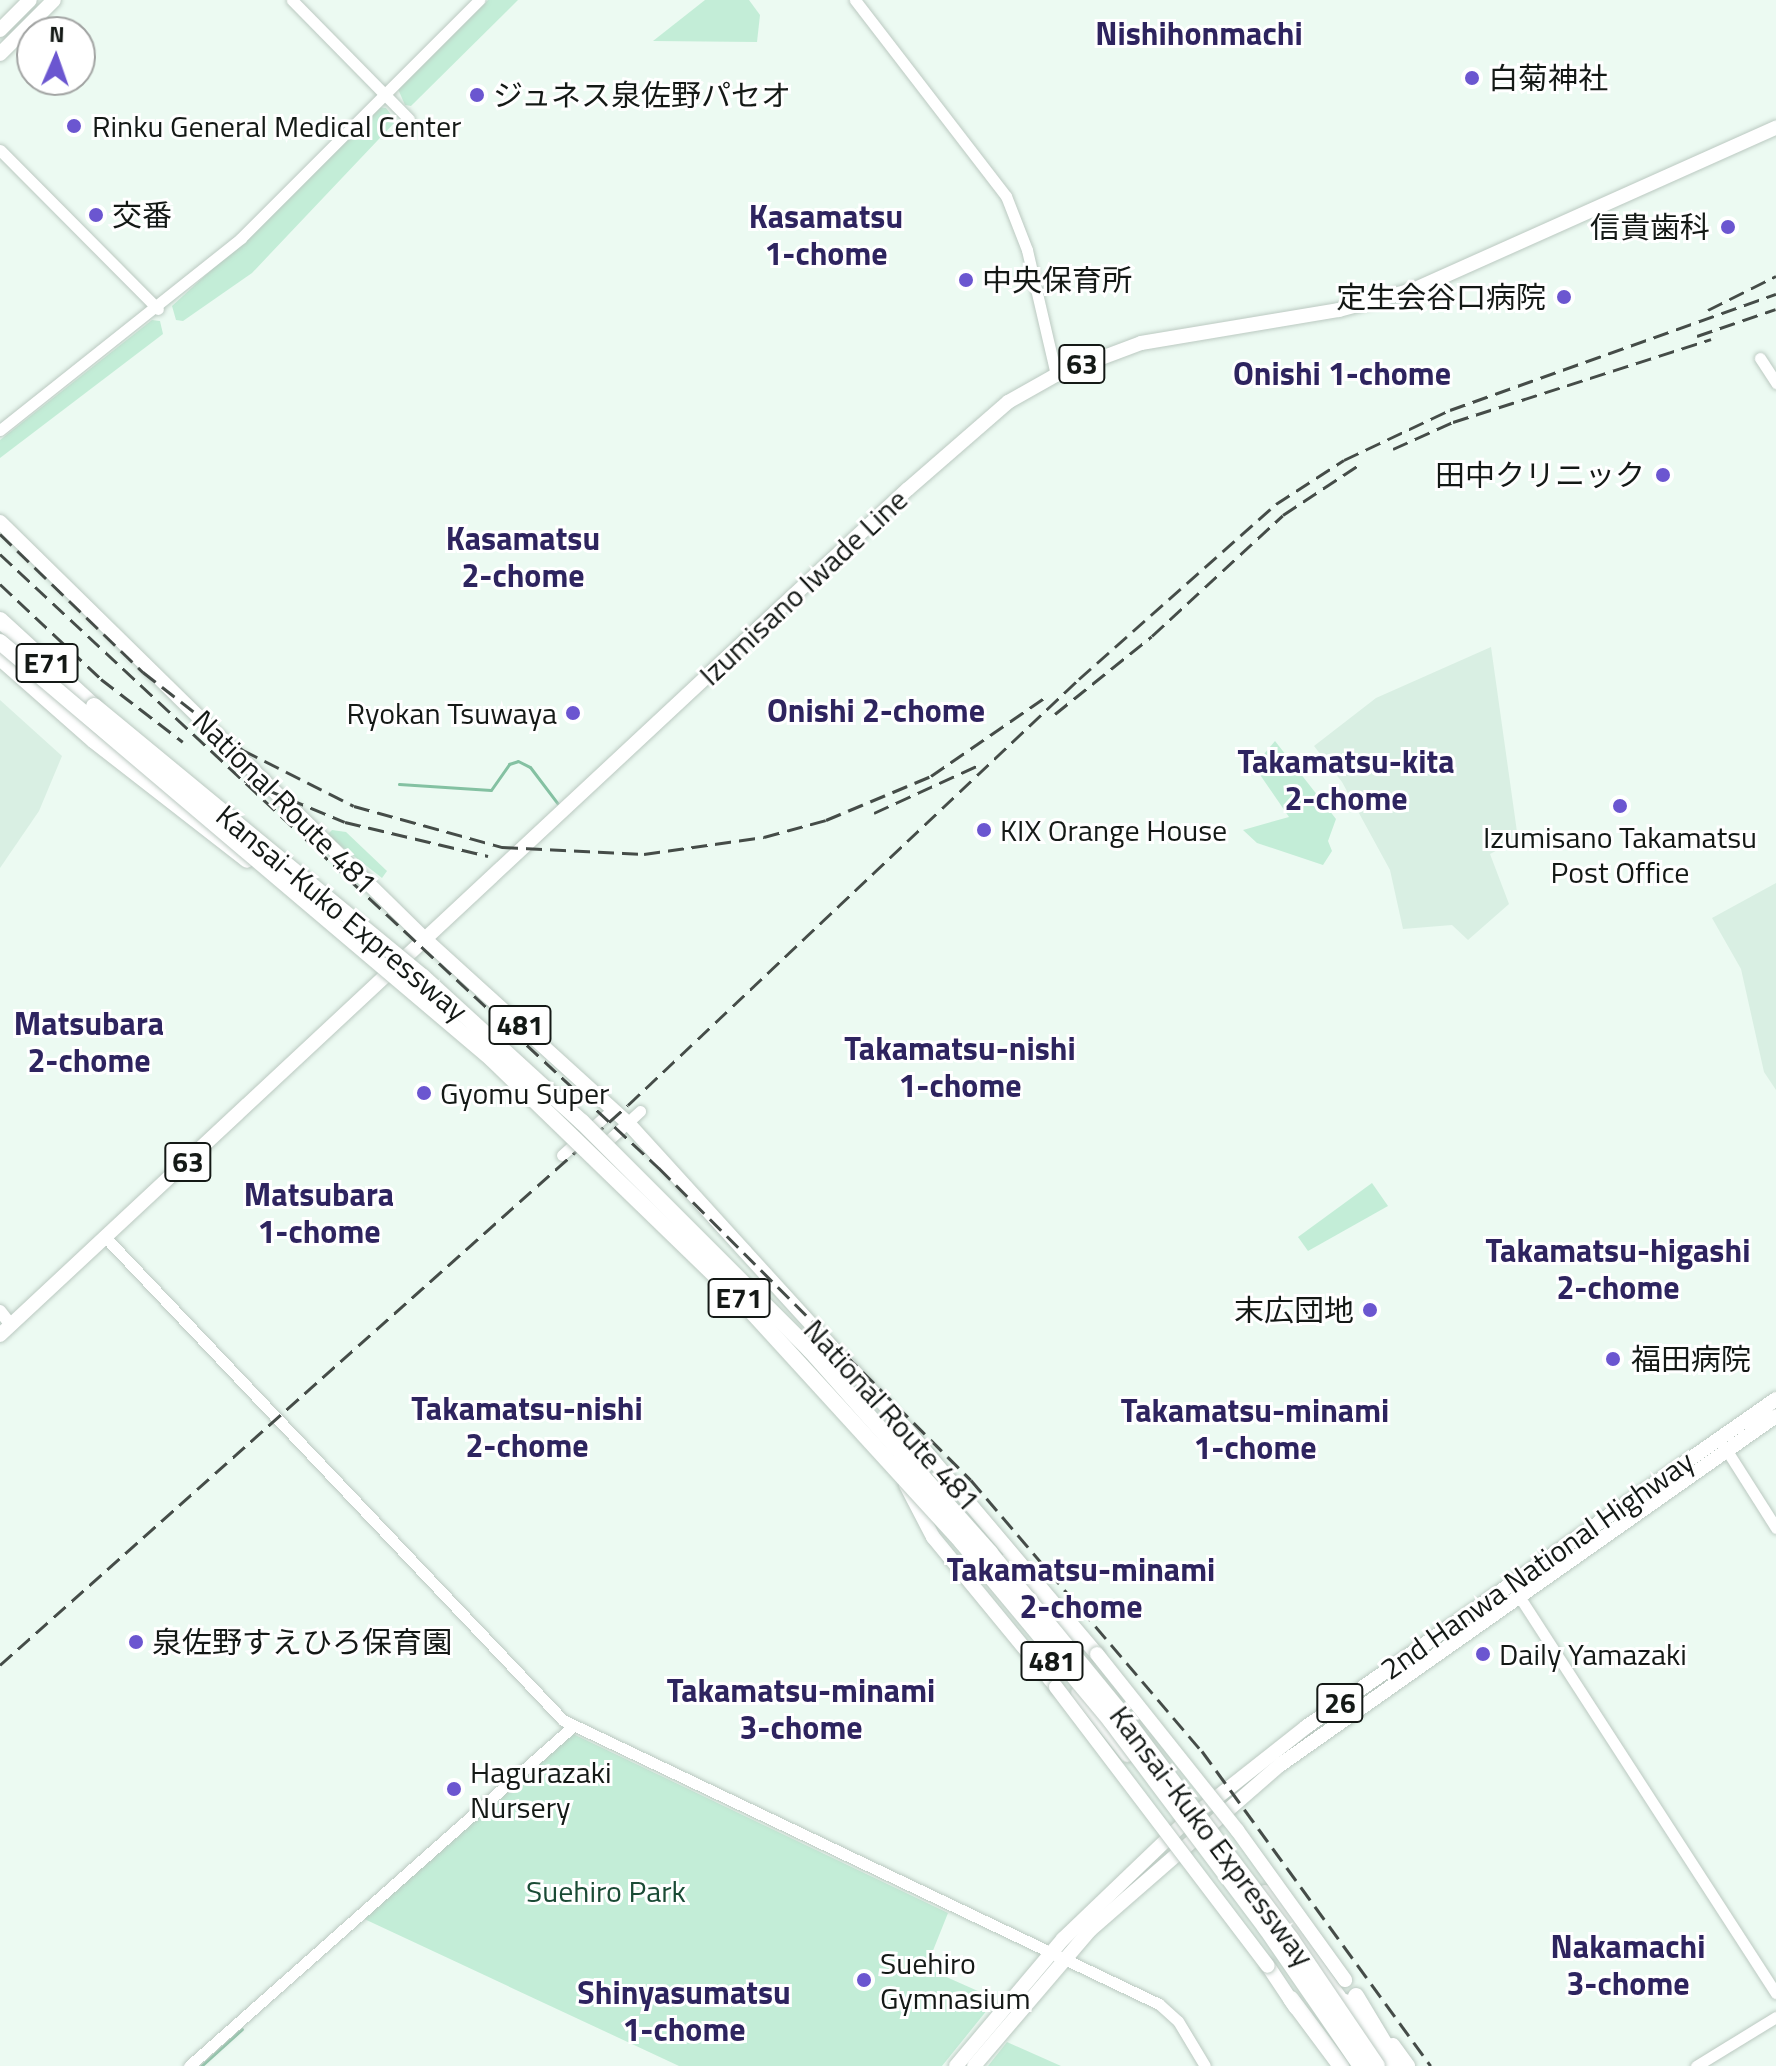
<!DOCTYPE html>
<meta charset="utf-8">
<style>
body{margin:0}
#map{position:relative;width:1776px;height:2066px;overflow:hidden;background:#ecfaf2;font-family:"Titillium Web","Noto Sans JP",sans-serif}
div>[style]{position:absolute}
.built>*{inset:0;background:#d9efe3}
.green>*{inset:0;background:#c3edd7}
.stream>*{height:3px;margin:-1.5px;padding:0 1.5px;transform-origin:1.5px;border-radius:1.5px;background:#84c1a2}
.roads{filter:drop-shadow(0 0 2px #bbc9c1) drop-shadow(0 0 2px #bbc9c1)}
.tertiary>*{height:11px;margin:-5.5px;padding:0 5.5px;transform-origin:5.5px;border-radius:5.5px;background:#fff}
.secondary>*{height:12px;margin:-6px;padding:0 6px;transform-origin:6px;border-radius:6px;background:#fff}
.primary>*{height:14px;margin:-7px;padding:0 7px;transform-origin:7px;border-radius:7px;background:#fff}
.trunk>*{height:14px;margin:-7px;padding:0 7px;transform-origin:7px;border-radius:7px;background:#fff}
.motorway>*{height:16px;margin:-8px;padding:0 8px;transform-origin:8px;border-radius:8px;background:#fff}
.rail>*{height:3px;margin-top:-1.5px;transform-origin:0;background:repeating-linear-gradient(90deg,#454c48 0 16px,transparent 0 24px)}
.bridges{filter:drop-shadow(0 0 2px #bbc9c1) drop-shadow(0 0 2px #bbc9c1)}
.trunk-bridge>*{height:14px;margin:-7px;padding:0 7px;transform-origin:7px;border-radius:7px;background:#fff}
.motorway-bridge>*{height:16px;margin:-8px;padding:0 8px;transform-origin:8px;border-radius:8px;background:#fff}
.dots>*{width:22px;height:22px;translate:-50% -50%;box-sizing:border-box;border:4px solid #fff;border-radius:50%}
span{translate:-50% -50%;white-space:nowrap;text-align:center;line-height:1.15;-webkit-text-stroke:6px #fff;paint-order:stroke}
.shield-label span{padding:2px 6px;background:#fff;border:2px solid;border-radius:6px;-webkit-text-stroke-width:0}
.shield-label{font-size:28px;color:#141916;font-weight:700}
.poi-label{font-size:30px;color:#141916}
.left{translate:0 -50%;text-align:left}
.right{translate:-100% -50%;text-align:right}
.street-label{font-size:30px;color:#141916}
.park-label{font-size:30px;color:#1a4b35}
.neighbourhood-label{font-size:32px;color:#2e245f;font-weight:700}
.north{position:absolute;left:16px;top:16px;width:80px;height:80px;box-sizing:border-box;background:#fff;border:2px solid #a1a3a2;border-radius:50%;rotate:2deg;font-size:22px;font-weight:700;line-height:32px;text-align:center;color:#141916}
.north::after{content:'';display:block;margin:auto;width:28px;height:36px;background:#6b56d0;clip-path:polygon(50% 0,100% 100%,50% 72%,0 100%)}
</style>
<div id="map">
<div class="built">
<i style="clip-path:polygon(1491px 647px,1518px 839px,1490px 854px,1509px 904px,1468px 940px,1452px 925px,1403px 929px,1390px 870px,1342px 782px,1314px 746px,1376px 698px)"></i>
<i style="clip-path:polygon(0 700px,62px 756px,39px 811px,0 868px)"></i>
<i style="clip-path:polygon(1776px 883px,1776px 1090px,1764px 1072px,1741px 969px,1712px 918px)"></i>
</div>
<div class="green">
<i style="clip-path:polygon(488px 0,518px 0,411px 106px,405px 105px,398px 89px)"></i>
<i style="clip-path:polygon(705px 0,749px 0,760px 15px,757px 42px,653px 41px)"></i>
<i style="clip-path:polygon(378px 107px,386px 108px,396px 121px,252px 273px,183px 321px,176px 320px,172px 306px,292px 196px)"></i>
<i style="clip-path:polygon(152px 320px,160px 321px,163px 334px,0 458px,0 440px)"></i>
<i style="clip-path:polygon(1275px 741px,1336px 819px,1328px 841px,1332px 851px,1323px 865px,1257px 843px,1243px 830px,1289px 817px,1254px 766px)"></i>
<i style="clip-path:polygon(332px 830px,346px 832px,387px 871px,382px 878px,327px 835px)"></i>
<i style="clip-path:polygon(1372px 1183px,1388px 1206px,1308px 1251px,1298px 1237px)"></i>
<i style="clip-path:polygon(569px 1732px,948px 1913px,926px 1968px,996px 1999px,942px 2066px,679px 2066px,360px 1917px)"></i>
<i style="clip-path:polygon(1007px 2042px,1061px 2066px,988px 2066px)"></i>
</div>
<div class="stream">
<i style="left:399px;top:784px;width:92px;rotate:3.7deg"></i>
<i style="left:491px;top:790px;width:32px;rotate:-55deg"></i>
<i style="left:509px;top:764px;width:9px;rotate:-18deg"></i>
<i style="left:518px;top:761px;width:13px;rotate:27deg"></i>
<i style="left:530px;top:767px;width:46px;rotate:52.9deg"></i>
<i style="left:201px;top:2066px;width:55px;rotate:-42.1deg"></i>
</div>
<div class="roads">
<div class="tertiary">
<i style="left:292px;top:0;width:167px;rotate:45.5deg"></i>
<i style="left:855px;top:0;width:247px;rotate:52.4deg"></i>
<i style="left:1006px;top:196px;width:58px;rotate:68.7deg"></i>
<i style="left:1027px;top:250px;width:128px;rotate:76.9deg"></i>
<i style="left:0;top:150px;width:224px;rotate:45.2deg"></i>
<i style="left:1760px;top:358px;width:30px;rotate:57deg"></i>
<i style="left:0;top:430px;width:308px;rotate:-38.5deg"></i>
<i style="left:241px;top:238px;width:337px;rotate:-45deg"></i>
<i style="left:599px;top:1149px;width:56px;rotate:-42.8deg"></i>
<i style="left:562px;top:1155px;width:69px;rotate:-42deg"></i>
<i style="left:106px;top:1238px;width:664px;rotate:46.53deg"></i>
<i style="left:563px;top:1720px;width:660px;rotate:25.48deg"></i>
<i style="left:1159px;top:2004px;width:25px;rotate:42deg"></i>
<i style="left:1178px;top:2021px;width:52px;rotate:59deg"></i>
<i style="left:1724px;top:1446px;width:97px;rotate:57.6deg"></i>
<i style="left:1515px;top:1590px;width:480px;rotate:57.1deg"></i>
<i style="left:189px;top:2066px;width:511px;rotate:-41.51deg"></i>
<i style="left:1696px;top:2066px;width:94px;rotate:-31.5deg"></i>
</div>
<div class="secondary">
<i style="left:0;top:1311px;width:18px;rotate:52deg"></i>
</div>
<div class="primary">
<i style="left:0;top:30px;width:42px;rotate:-45deg"></i>
<i style="left:0;top:54px;width:76px;rotate:-45deg"></i>
<i style="left:0;top:1335px;width:1241px;rotate:-42.98deg"></i>
<i style="left:908px;top:489px;width:133px;rotate:-41deg"></i>
<i style="left:1008px;top:402px;width:55px;rotate:-29.4deg"></i>
<i style="left:1056px;top:375px;width:91px;rotate:-20.6deg"></i>
<i style="left:1141px;top:343px;width:201px;rotate:-9.5deg"></i>
<i style="left:1339px;top:310px;width:77px;rotate:-15.1deg"></i>
<i style="left:1413px;top:290px;width:398px;rotate:-24.1deg"></i>
</div>
<div class="trunk">
<i style="left:0;top:522px;width:597px;rotate:44.46deg"></i>
<i style="left:426px;top:940px;width:273px;rotate:42.2deg"></i>
<i style="left:628px;top:1123px;width:410px;rotate:47.7deg"></i>
<i style="left:904px;top:1426px;width:299px;rotate:49.8deg"></i>
<i style="left:0;top:659px;width:124px;rotate:41.4deg"></i>
<i style="left:93px;top:741px;width:195px;rotate:37.9deg"></i>
<i style="left:906px;top:1485px;width:59px;rotate:62.6deg"></i>
<i style="left:933px;top:1537px;width:194px;rotate:50.6deg"></i>
<i style="left:1008px;top:1560px;width:111px;rotate:51.6deg"></i>
<i style="left:1078px;top:1693px;width:79px;rotate:51.7deg"></i>
<i style="left:1265px;top:1892px;width:213px;rotate:54.7deg"></i>
<i style="left:1268px;top:1966px;width:50px;rotate:56.3deg"></i>
<i style="left:1393px;top:2045px;width:26px;rotate:54deg"></i>
<i style="left:956px;top:2066px;width:166px;rotate:-49.9deg"></i>
<i style="left:1063px;top:1939px;width:165px;rotate:-43.8deg"></i>
<i style="left:1182px;top:1825px;width:158px;rotate:-38.3deg"></i>
<i style="left:1306px;top:1727px;width:573px;rotate:-34.91deg"></i>
<i style="left:974px;top:2066px;width:179px;rotate:-49.5deg"></i>
<i style="left:1090px;top:1930px;width:252px;rotate:-41deg"></i>
<i style="left:1280px;top:1765px;width:606px;rotate:-35.13deg"></i>
</div>
<div class="motorway">
<i style="left:0;top:620px;width:127px;rotate:42.5deg"></i>
<i style="left:1356px;top:1996px;width:82px;rotate:59deg"></i>
<i style="left:1291px;top:1999px;width:84px;rotate:53.3deg"></i>
<i style="left:1345px;top:2002px;width:31px;rotate:52deg"></i>
</div>
</div>
<div class="rail">
<i style="left:1708px;top:310px;width:76px;rotate:-26.6deg"></i>
<i style="left:1697px;top:336px;width:83px;rotate:-18.9deg"></i>
<i style="left:1393px;top:449px;width:66px;rotate:-24.2deg"></i>
<i style="left:1453px;top:422px;width:271px;rotate:-17.8deg"></i>
<i style="left:0;top:534px;width:199px;rotate:44deg"></i>
<i style="left:143px;top:672px;width:127px;rotate:38deg"></i>
<i style="left:243px;top:750px;width:124px;rotate:26.8deg"></i>
<i style="left:354px;top:806px;width:154px;rotate:15.5deg"></i>
<i style="left:502px;top:847px;width:142px;rotate:2.8deg"></i>
<i style="left:644px;top:854px;width:121px;rotate:-8.1deg"></i>
<i style="left:764px;top:837px;width:64px;rotate:-15.3deg"></i>
<i style="left:826px;top:820px;width:114px;rotate:-22.7deg"></i>
<i style="left:931px;top:776px;width:141px;rotate:-34.6deg"></i>
<i style="left:0;top:554px;width:901px;rotate:42.98deg"></i>
<i style="left:659px;top:1168px;width:441px;rotate:45deg"></i>
<i style="left:971px;top:1480px;width:356px;rotate:49.6deg"></i>
<i style="left:1202px;top:1751px;width:389px;rotate:54deg"></i>
<i style="left:0;top:584px;width:139px;rotate:43.2deg"></i>
<i style="left:101px;top:679px;width:103px;rotate:37.5deg"></i>
<i style="left:1055px;top:714px;width:124px;rotate:-38.8deg"></i>
<i style="left:1152px;top:636px;width:178px;rotate:-42.7deg"></i>
<i style="left:1283px;top:515px;width:89px;rotate:-33.5deg"></i>
<i style="left:244px;top:780px;width:109px;rotate:22.6deg"></i>
<i style="left:345px;top:822px;width:147px;rotate:13.4deg"></i>
<i style="left:874px;top:813px;width:115px;rotate:-24.6deg"></i>
<i style="left:0;top:1665px;width:841px;rotate:-41.72deg"></i>
<i style="left:628px;top:1105px;width:620px;rotate:-43.37deg"></i>
<i style="left:1079px;top:679px;width:264px;rotate:-41.6deg"></i>
<i style="left:1276px;top:504px;width:81px;rotate:-32.9deg"></i>
<i style="left:1344px;top:460px;width:117px;rotate:-25.3deg"></i>
<i style="left:1450px;top:410px;width:346px;rotate:-19.6deg"></i>
</div>
<div class="bridges">
<div class="trunk-bridge">
<i style="left:1097px;top:1654px;width:225px;rotate:51.5deg"></i>
<i style="left:1237px;top:1830px;width:185px;rotate:54.2deg"></i>
<i style="left:1056px;top:1687px;width:350px;rotate:52.8deg"></i>
</div>
<div class="motorway-bridge">
<i style="left:0;top:642px;width:645px;rotate:40.28deg"></i>
<i style="left:492px;top:1059px;width:349px;rotate:44.1deg"></i>
<i style="left:743px;top:1302px;width:325px;rotate:47.6deg"></i>
<i style="left:962px;top:1542px;width:233px;rotate:50.2deg"></i>
<i style="left:1111px;top:1721px;width:259px;rotate:53.2deg"></i>
<i style="left:1266px;top:1928px;width:168px;rotate:55.5deg"></i>
<i style="left:94px;top:706px;width:426px;rotate:39.5deg"></i>
<i style="left:423px;top:977px;width:215px;rotate:42.4deg"></i>
<i style="left:582px;top:1122px;width:322px;rotate:45deg"></i>
<i style="left:810px;top:1350px;width:271px;rotate:48.4deg"></i>
<i style="left:990px;top:1553px;width:205px;rotate:50.7deg"></i>
<i style="left:1120px;top:1712px;width:284px;rotate:53deg"></i>
<i style="left:1291px;top:1939px;width:153px;rotate:55.9deg"></i>
</div>
</div>
<div class="dots">
<i style="left:1472px;top:78px;background:#6b56d0"></i>
<i style="left:477px;top:95px;background:#6b56d0"></i>
<i style="left:74px;top:126px;background:#6b56d0"></i>
<i style="left:96px;top:215px;background:#6b56d0"></i>
<i style="left:1728px;top:227px;background:#6b56d0"></i>
<i style="left:966px;top:280px;background:#6b56d0"></i>
<i style="left:1564px;top:297px;background:#6b56d0"></i>
<i style="left:1663px;top:475px;background:#6b56d0"></i>
<i style="left:573px;top:713px;background:#6b56d0"></i>
<i style="left:1620px;top:806px;background:#6b56d0"></i>
<i style="left:984px;top:830px;background:#6b56d0"></i>
<i style="left:424px;top:1093px;background:#6b56d0"></i>
<i style="left:1370px;top:1310px;background:#6b56d0"></i>
<i style="left:1613px;top:1359px;background:#6b56d0"></i>
<i style="left:136px;top:1642px;background:#6b56d0"></i>
<i style="left:1483px;top:1654px;background:#6b56d0"></i>
<i style="left:454px;top:1789px;background:#6b56d0"></i>
<i style="left:864px;top:1980px;background:#6b56d0"></i>
</div>
<div class="shield-label">
<span style="left:1082px;top:364px">63</span>
<span style="left:47px;top:663px">E71</span>
<span style="left:520px;top:1025px">481</span>
<span style="left:188px;top:1162px">63</span>
<span style="left:739px;top:1298px">E71</span>
<span style="left:1052px;top:1661px">481</span>
<span style="left:1340px;top:1703px">26</span>
</div>
<div class="poi-label">
<span class="left" style="left:1488px;top:78px">白菊神社</span>
<span class="left" style="left:493px;top:95px">ジュネス泉佐野パセオ</span>
<span class="left" style="left:92px;top:126px">Rinku General Medical Center</span>
<span class="left" style="left:112px;top:215px">交番</span>
<span class="right" style="left:1710px;top:227px">信貴歯科</span>
<span class="left" style="left:982px;top:280px">中央保育所</span>
<span class="right" style="left:1546px;top:297px">定生会谷口病院</span>
<span class="right" style="left:1645px;top:475px">田中クリニック</span>
<span class="right" style="left:557px;top:713px">Ryokan Tsuwaya</span>
<span class="left" style="left:1000px;top:830px">KIX Orange House</span>
<span style="left:1620px;top:854px">Izumisano Takamatsu<br>Post Office</span>
<span class="left" style="left:440px;top:1093px">Gyomu Super</span>
<span class="right" style="left:1354px;top:1310px">末広団地</span>
<span class="left" style="left:1631px;top:1359px">福田病院</span>
<span class="left" style="left:152px;top:1642px">泉佐野すえひろ保育園</span>
<span class="left" style="left:1499px;top:1654px">Daily Yamazaki</span>
<span class="left" style="left:470px;top:1789px">Hagurazaki<br>Nursery</span>
<span class="left" style="left:880px;top:1980px">Suehiro<br>Gymnasium</span>
</div>
<div class="street-label">
<span style="left:803px;top:587px;rotate:-43deg">Izumisano Iwade Line</span>
<span style="left:285px;top:802px;rotate:45deg">National Route 481</span>
<span style="left:342px;top:913px;rotate:40deg">Kansai-Kuko Expressway</span>
<span style="left:892px;top:1415px;rotate:48deg">National Route 481</span>
<span style="left:1537px;top:1565px;rotate:-35deg">2nd Hanwa National Highway</span>
<span style="left:1212px;top:1836px;rotate:53deg">Kansai-Kuko Expressway</span>
</div>
<div class="park-label">
<span style="left:606px;top:1891px">Suehiro Park</span>
</div>
<div class="neighbourhood-label">
<span style="left:1199px;top:33px">Nishihonmachi</span>
<span style="left:826px;top:235px">Kasamatsu<br>1-chome</span>
<span style="left:1342px;top:373px">Onishi 1-chome</span>
<span style="left:523px;top:557px">Kasamatsu<br>2-chome</span>
<span style="left:876px;top:710px">Onishi 2-chome</span>
<span style="left:1346px;top:780px">Takamatsu-kita<br>2-chome</span>
<span style="left:89px;top:1042px">Matsubara<br>2-chome</span>
<span style="left:960px;top:1067px">Takamatsu-nishi<br>1-chome</span>
<span style="left:319px;top:1213px">Matsubara<br>1-chome</span>
<span style="left:1618px;top:1269px">Takamatsu-higashi<br>2-chome</span>
<span style="left:527px;top:1427px">Takamatsu-nishi<br>2-chome</span>
<span style="left:1255px;top:1429px">Takamatsu-minami<br>1-chome</span>
<span style="left:1081px;top:1588px">Takamatsu-minami<br>2-chome</span>
<span style="left:801px;top:1709px">Takamatsu-minami<br>3-chome</span>
<span style="left:1628px;top:1965px">Nakamachi<br>3-chome</span>
<span style="left:684px;top:2011px">Shinyasumatsu<br>1-chome</span>
</div>
<div class="north">N</div>
</div>
